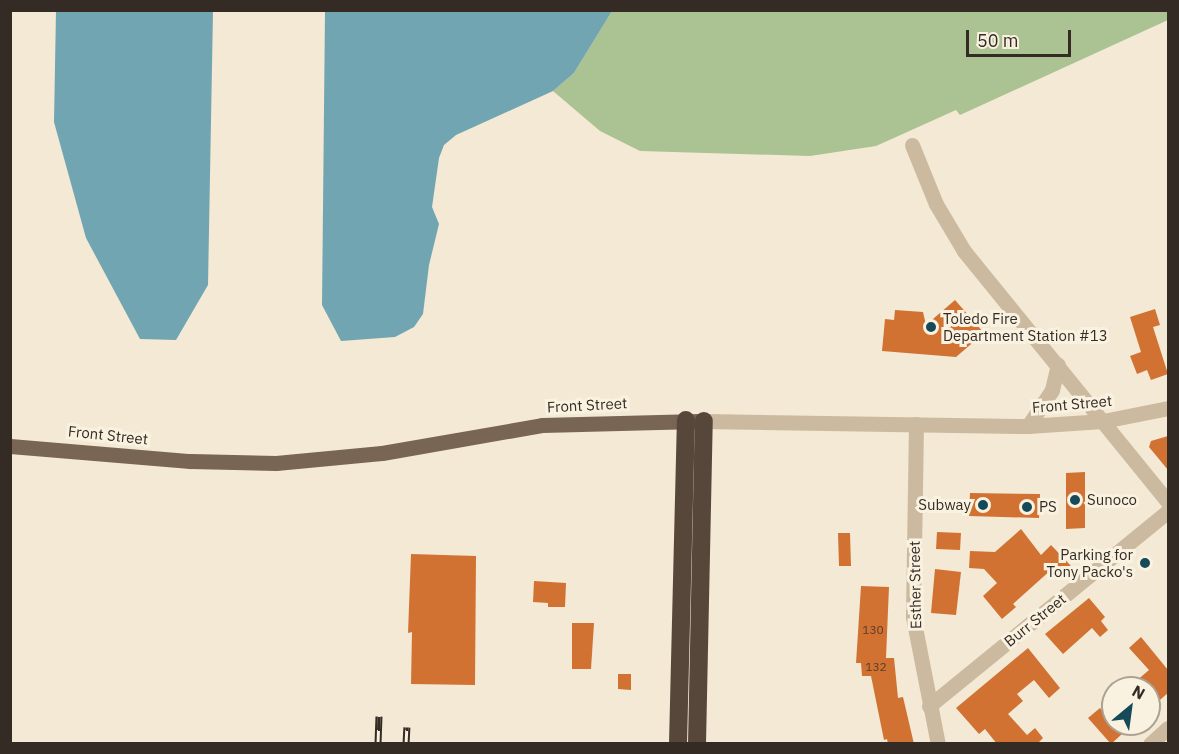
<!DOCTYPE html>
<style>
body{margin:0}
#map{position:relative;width:1179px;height:754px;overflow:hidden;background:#f3e9d4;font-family:"IBM Plex Sans",sans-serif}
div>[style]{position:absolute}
.green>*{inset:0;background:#abc293}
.water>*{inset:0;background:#71a5b2}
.building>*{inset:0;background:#d17233}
.minor>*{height:15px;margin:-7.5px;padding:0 7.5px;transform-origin:7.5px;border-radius:7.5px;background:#cbba9f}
.major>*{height:15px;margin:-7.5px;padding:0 7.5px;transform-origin:7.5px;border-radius:7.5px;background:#786553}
.highway>*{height:18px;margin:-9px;padding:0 9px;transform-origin:9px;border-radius:9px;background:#56473a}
.rail>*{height:7px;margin-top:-3.5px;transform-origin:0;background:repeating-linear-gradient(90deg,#faf2e0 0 14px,#342b24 0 28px);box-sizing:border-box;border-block:2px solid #342b24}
.dots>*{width:16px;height:16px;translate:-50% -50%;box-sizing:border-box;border:3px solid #faf2e0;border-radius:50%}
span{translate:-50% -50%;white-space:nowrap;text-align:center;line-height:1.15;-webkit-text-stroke:6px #faf2e0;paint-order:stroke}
.number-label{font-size:12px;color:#5b3d28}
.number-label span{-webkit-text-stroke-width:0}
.poi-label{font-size:15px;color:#342b24}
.left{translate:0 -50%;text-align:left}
.right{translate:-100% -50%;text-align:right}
.street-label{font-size:15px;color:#342b24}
.frame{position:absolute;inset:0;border:12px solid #342b24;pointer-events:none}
.north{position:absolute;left:1101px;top:676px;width:60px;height:60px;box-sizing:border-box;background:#faf2e0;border:2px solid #aba295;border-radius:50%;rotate:29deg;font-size:16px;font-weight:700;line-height:24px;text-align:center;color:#342b24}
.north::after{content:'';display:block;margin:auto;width:21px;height:27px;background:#164a58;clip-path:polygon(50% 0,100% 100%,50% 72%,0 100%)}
.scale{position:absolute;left:966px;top:30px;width:105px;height:27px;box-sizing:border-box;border:3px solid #342b24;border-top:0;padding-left:8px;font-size:18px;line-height:21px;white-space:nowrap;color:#342b24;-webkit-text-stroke:4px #faf2e0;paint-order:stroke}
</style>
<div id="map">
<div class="green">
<i style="clip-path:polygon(612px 11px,1168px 11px,1168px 20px,960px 115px,956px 110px,876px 146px,810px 156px,640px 151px,600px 131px,553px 91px,574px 73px)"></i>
</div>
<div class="water">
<i style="clip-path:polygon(56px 11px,213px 11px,208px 285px,176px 340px,140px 339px,86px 238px,54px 122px)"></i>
<i style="clip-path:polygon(325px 11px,612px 11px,574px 73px,553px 91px,456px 135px,444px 145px,439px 158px,432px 207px,439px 224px,429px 265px,423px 314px,414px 327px,395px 337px,341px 341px,322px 305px)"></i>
</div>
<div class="building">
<i style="clip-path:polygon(955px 300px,984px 333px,956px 357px,882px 351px,885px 319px,894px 320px,895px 310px,923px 312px,926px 325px)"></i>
<i style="clip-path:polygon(1155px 309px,1160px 325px,1153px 327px,1168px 374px,1151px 380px,1147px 370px,1137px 374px,1130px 356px,1141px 352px,1130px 317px)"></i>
<i style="clip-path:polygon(1168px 436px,1168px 470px,1149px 447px,1151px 441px)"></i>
<i style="clip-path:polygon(1085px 472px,1085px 528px,1066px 529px,1066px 473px)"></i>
<i style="clip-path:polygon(970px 493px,1040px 494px,1039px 518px,969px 516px)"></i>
<i style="clip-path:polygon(1021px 529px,1041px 555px,1051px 545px,1071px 566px,1060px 577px,1052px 569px,1013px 604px,1016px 607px,1002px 619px,983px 596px,997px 583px,984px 569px,969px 568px,970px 551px,995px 552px)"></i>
<i style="clip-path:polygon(937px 532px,961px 533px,960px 550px,936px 549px)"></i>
<i style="clip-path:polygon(838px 533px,850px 533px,851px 566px,839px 566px)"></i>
<i style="clip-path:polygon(411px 554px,476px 556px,475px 685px,411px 684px,412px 632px,408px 633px)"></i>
<i style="clip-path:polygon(935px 569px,961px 572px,956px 615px,931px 613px)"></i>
<i style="clip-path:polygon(534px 581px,566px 583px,565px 607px,548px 607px,548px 603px,533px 602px)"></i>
<i style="clip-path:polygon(861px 586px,889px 587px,886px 658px,894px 658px,898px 698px,903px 697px,914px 744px,888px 744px,887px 739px,884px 740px,871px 676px,862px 676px,861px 663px,856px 663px)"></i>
<i style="clip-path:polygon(1089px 598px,1105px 617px,1101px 621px,1108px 630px,1100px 637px,1092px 628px,1063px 654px,1045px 634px)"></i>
<i style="clip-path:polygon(572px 623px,594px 623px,591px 669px,572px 669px)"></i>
<i style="clip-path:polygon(1141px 637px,1168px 670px,1168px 693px,1154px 705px,1149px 699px,1149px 688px,1128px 688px,1149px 670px,1129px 648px)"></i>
<i style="clip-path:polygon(1028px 648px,1060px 688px,1049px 698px,1034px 680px,1017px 694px,1023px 701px,1008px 714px,1027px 735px,1035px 728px,1043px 738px,1037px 744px,997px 744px,985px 729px,979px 734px,956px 708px)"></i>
<i style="clip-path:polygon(618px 674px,631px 674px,631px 690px,618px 689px)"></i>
<i style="clip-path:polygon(1100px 708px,1122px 734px,1111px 744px,1088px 718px)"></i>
</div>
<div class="minor">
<i style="left:912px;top:145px;width:64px;rotate:67.9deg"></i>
<i style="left:936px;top:204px;width:55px;rotate:59.2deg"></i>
<i style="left:964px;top:251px;width:323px;rotate:50.9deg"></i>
<i style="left:704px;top:421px;width:324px;rotate:0.9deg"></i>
<i style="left:1028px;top:426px;width:75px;rotate:-3.8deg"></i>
<i style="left:1103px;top:421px;width:66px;rotate:-11.3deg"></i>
<i style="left:916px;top:424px;width:193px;rotate:90.9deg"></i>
<i style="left:913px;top:617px;width:129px;rotate:78.9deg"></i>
<i style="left:1028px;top:426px;width:43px;rotate:-56.3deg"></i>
<i style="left:1052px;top:390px;width:26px;rotate:-77deg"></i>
<i style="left:929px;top:706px;width:308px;rotate:-39.2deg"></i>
<i style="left:1150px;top:744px;width:24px;rotate:-42deg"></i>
</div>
<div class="major">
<i style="left:10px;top:446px;width:181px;rotate:4.8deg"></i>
<i style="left:190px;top:461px;width:86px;rotate:1.3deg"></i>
<i style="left:276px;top:463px;width:106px;rotate:-5.4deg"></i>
<i style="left:382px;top:453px;width:162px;rotate:-9.9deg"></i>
<i style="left:542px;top:425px;width:156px;rotate:-1.5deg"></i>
</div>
<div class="highway">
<i style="left:678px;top:744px;width:324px;rotate:-88.6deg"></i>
<i style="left:697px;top:744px;width:323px;rotate:-88.8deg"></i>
</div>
<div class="rail">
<i style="left:378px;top:744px;width:28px;rotate:-88deg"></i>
<i style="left:406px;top:744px;width:17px;rotate:-87deg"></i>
</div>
<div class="dots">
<i style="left:931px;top:327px;background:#164a58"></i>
<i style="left:1075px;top:500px;background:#164a58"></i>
<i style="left:983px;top:505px;background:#164a58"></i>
<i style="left:1027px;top:507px;background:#164a58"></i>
<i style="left:1145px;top:563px;background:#164a58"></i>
</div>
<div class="number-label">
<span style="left:873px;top:630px">130</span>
<span style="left:876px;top:667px">132</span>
</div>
<div class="poi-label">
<span class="left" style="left:943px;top:327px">Toledo Fire<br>Department Station #13</span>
<span class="left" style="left:1087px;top:500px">Sunoco</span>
<span class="right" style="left:971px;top:505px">Subway</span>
<span class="left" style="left:1039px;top:507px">PS</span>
<span class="right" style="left:1133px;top:563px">Parking for<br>Tony Packo's</span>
</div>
<div class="street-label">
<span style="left:1072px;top:404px;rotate:-5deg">Front Street</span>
<span style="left:587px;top:405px;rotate:-3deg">Front Street</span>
<span style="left:108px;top:435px;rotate:6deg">Front Street</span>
<span style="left:915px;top:585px;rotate:-91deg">Esther Street</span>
<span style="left:1035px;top:620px;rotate:-39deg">Burr Street</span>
</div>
<div class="frame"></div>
<div class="north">N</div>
<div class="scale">50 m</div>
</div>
